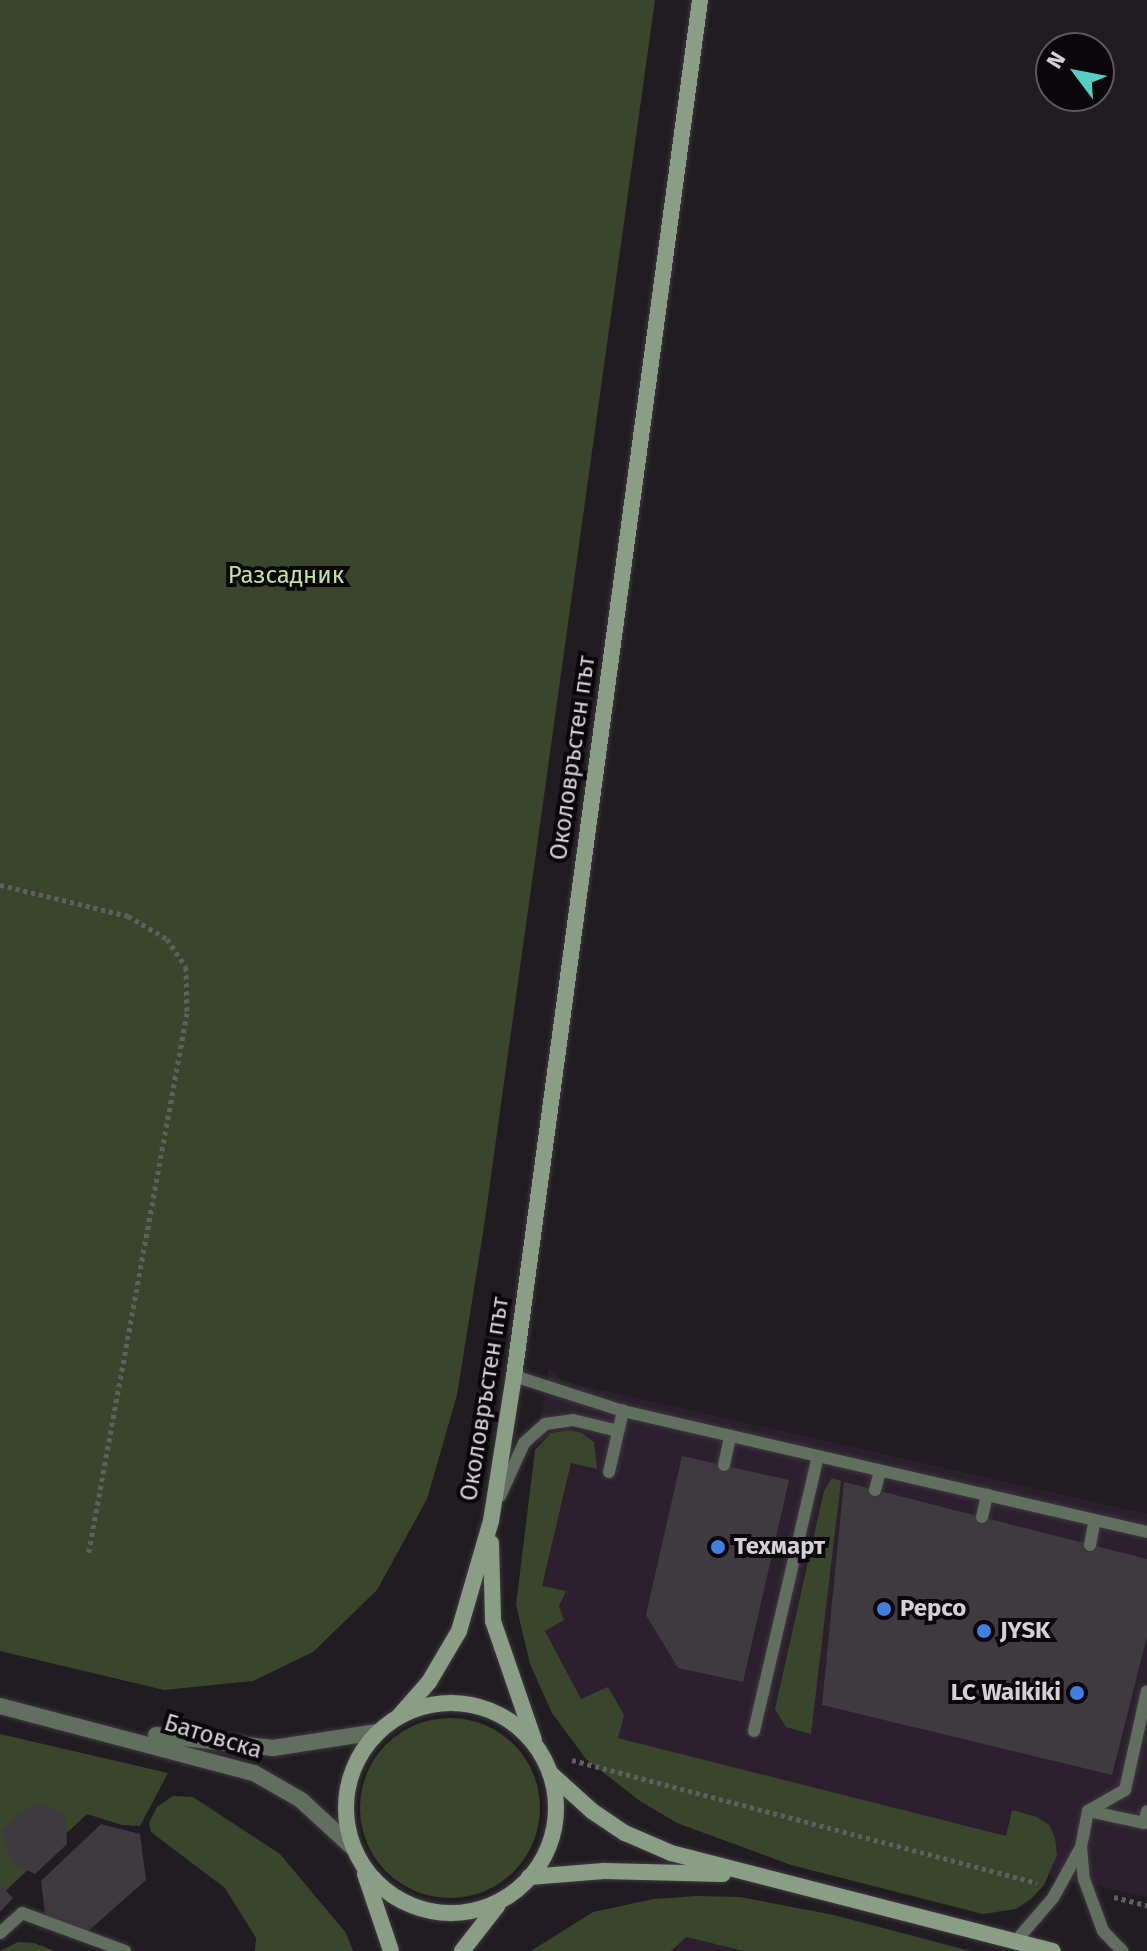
<!DOCTYPE html>
<meta charset="utf-8">
<style>
body{margin:0}
#map{position:relative;width:1147px;height:1951px;overflow:hidden;background:#201c21;font-family:"Fira Sans",sans-serif}
div>[style]{position:absolute}
.commercial>*{inset:0;background:#2c202e}
.green>*{inset:0;background:#39462b}
.round{border-radius:50%}
.building>*{inset:0;background:#3f3a3f}
.path>*{height:5px;margin-top:-2.5px;transform-origin:0;background:repeating-linear-gradient(90deg,#615e62 0 4px,transparent 0 8px)}
.roads{filter:drop-shadow(0 0 2px #3d393e) drop-shadow(0 0 2px #3d393e)}
.service>*{height:12px;margin:-6px;padding:0 6px;transform-origin:6px;border-radius:6px;background:#626f60}
.tertiary>*{height:16px;margin:-8px;padding:0 8px;transform-origin:8px;border-radius:8px;background:#626f60}
.secondary>*{height:16px;margin:-8px;padding:0 8px;transform-origin:8px;border-radius:8px;background:#8a9e86}
.secondary>.ring{margin:-8px;padding:0;box-sizing:content-box;background:none;border:16px solid #8a9e86;border-radius:50%}
.dots>*{width:22px;height:22px;translate:-50% -50%;box-sizing:border-box;border:4px solid #090709;border-radius:50%}
span{translate:-50% -50%;white-space:nowrap;text-align:center;line-height:1.15;-webkit-text-stroke:8px #090709;paint-order:stroke}
.park-label{font-size:24px;color:#c2e1a1}
.street-label{font-size:24px;color:#d3d1d4}
.poi-label{font-size:24px;color:#d3d1d4;font-weight:700}
.left{translate:0 -50%;text-align:left}
.right{translate:-100% -50%;text-align:right}
.north{position:absolute;left:1035px;top:32px;width:80px;height:80px;box-sizing:border-box;background:#090709;border:2px solid #5a585a;border-radius:50%;rotate:302deg;font-size:22px;font-weight:700;line-height:32px;text-align:center;color:#d3d1d4}
.north::after{content:'';display:block;margin:auto;width:28px;height:36px;background:#56cec3;clip-path:polygon(50% 0,100% 100%,50% 72%,0 100%)}
</style>
<div id="map">
<div class="commercial">
<i style="clip-path:polygon(549px 1368px,562px 1380px,583px 1386px,1147px 1514px,1147px 1897px,1049px 1876px,1055px 1838px,1048px 1825px,1037px 1817px,1012px 1810px,1006px 1836px,617px 1738px,608px 1688px,581px 1699px,545px 1631px,542px 1586px,571px 1463px,540px 1441px,535px 1450px)"></i>
<i style="clip-path:polygon(685px 1937px,744px 1951px,671px 1951px)"></i>
</div>
<div class="green">
<i style="clip-path:polygon(0 0,655px 0,483px 1233px,457px 1395px,427px 1499px,377px 1590px,313px 1652px,253px 1681px,164px 1690px,0 1651px)"></i>
<i style="clip-path:polygon(570px 1430px,582px 1433px,594px 1442px,597px 1469px,571px 1463px,542px 1586px,566px 1591px,559px 1606px,564px 1620px,545px 1631px,581px 1699px,608px 1687px,624px 1715px,618px 1738px,1006px 1836px,1012px 1810px,1037px 1817px,1049px 1825px,1055px 1838px,1057px 1855px,1044px 1885px,1031px 1899px,1016px 1909px,983px 1914px,791px 1865px,677px 1823px,640px 1801px,586px 1759px,552px 1713px,530px 1664px,516px 1605px,535px 1450px,551px 1433px)"></i>
<i style="clip-path:polygon(832px 1478px,841px 1481px,811px 1734px,786px 1727px,775px 1709px,824px 1491px)"></i>
<i class="round" style="left:360px;top:1718px;width:180px;height:180px"></i>
<i style="clip-path:polygon(0 1734px,168px 1773px,140px 1826px,122px 1825px,87px 1814px,0 1896px)"></i>
<i style="clip-path:polygon(173px 1796px,193px 1797px,280px 1854px,346px 1933px,353px 1951px,255px 1951px,256px 1938px,225px 1888px,151px 1832px,149px 1823px,157px 1807px)"></i>
<i style="clip-path:polygon(696px 1896px,740px 1897px,834px 1915px,970px 1951px,744px 1951px,686px 1937px,671px 1951px,531px 1951px,593px 1912px,654px 1899px)"></i>
<i style="clip-path:polygon(18px 1942px,34px 1943px,55px 1951px,0 1951px)"></i>
</div>
<div class="building">
<i style="clip-path:polygon(682px 1456px,789px 1480px,743px 1682px,678px 1668px,646px 1615px)"></i>
<i style="clip-path:polygon(844px 1482px,1147px 1559px,1147px 1636px,1112px 1775px,822px 1705px)"></i>
<i style="clip-path:polygon(34px 1803px,65px 1812px,67px 1844px,35px 1874px,10px 1861px,2px 1830px)"></i>
<i style="clip-path:polygon(101px 1824px,140px 1834px,146px 1880px,87px 1932px,45px 1914px,41px 1881px)"></i>
<i style="clip-path:polygon(0 1885px,13px 1898px,0 1912px)"></i>
</div>
<div class="path">
<i style="left:0;top:885px;width:132px;rotate:13.6deg"></i>
<i style="left:128px;top:916px;width:45px;rotate:30.5deg"></i>
<i style="left:167px;top:939px;width:34px;rotate:56deg"></i>
<i style="left:186px;top:967px;width:46px;rotate:88.8deg"></i>
<i style="left:187px;top:1013px;width:552px;rotate:100.33deg"></i>
<i style="left:572px;top:1760px;width:481px;rotate:14.8deg"></i>
<i style="left:1114px;top:1897px;width:34px;rotate:14deg"></i>
</div>
<div class="roads">
<div class="service">
<i style="left:514px;top:1376px;width:114px;rotate:17.8deg"></i>
<i style="left:724px;top:1465px;width:30px;rotate:-78deg"></i>
<i style="left:609px;top:1472px;width:63px;rotate:-77.1deg"></i>
<i style="left:623px;top:1411px;width:538px;rotate:13deg"></i>
<i style="left:875px;top:1490px;width:20px;rotate:-75deg"></i>
<i style="left:500px;top:1496px;width:58px;rotate:-65.6deg"></i>
<i style="left:524px;top:1443px;width:28px;rotate:-42deg"></i>
<i style="left:545px;top:1424px;width:28px;rotate:-8deg"></i>
<i style="left:573px;top:1420px;width:46px;rotate:13.7deg"></i>
<i style="left:982px;top:1517px;width:23px;rotate:-77deg"></i>
<i style="left:1090px;top:1545px;width:25px;rotate:-79deg"></i>
<i style="left:754px;top:1731px;width:282px;rotate:-76.9deg"></i>
<i style="left:1088px;top:1811px;width:37px;rotate:101deg"></i>
<i style="left:1081px;top:1847px;width:32px;rotate:85deg"></i>
<i style="left:1084px;top:1879px;width:55px;rotate:69.9deg"></i>
<i style="left:1103px;top:1931px;width:28px;rotate:46deg"></i>
<i style="left:1088px;top:1811px;width:43px;rotate:-29.6deg"></i>
<i style="left:1125px;top:1790px;width:101px;rotate:-77.5deg"></i>
<i style="left:1088px;top:1811px;width:57px;rotate:12.1deg"></i>
<i style="left:1144px;top:1823px;width:12px;rotate:-76deg"></i>
<i style="left:0;top:1933px;width:30px;rotate:-42deg"></i>
<i style="left:22px;top:1913px;width:110px;rotate:20.3deg"></i>
<i style="left:1018px;top:1944px;width:4px;rotate:-146deg"></i>
<i style="left:1015px;top:1942px;width:58px;rotate:-49.2deg"></i>
<i style="left:1053px;top:1898px;width:56px;rotate:-61.1deg"></i>
</div>
<div class="tertiary">
<i style="left:0;top:1706px;width:263px;rotate:14.8deg"></i>
<i style="left:254px;top:1773px;width:54px;rotate:29.9deg"></i>
<i style="left:301px;top:1800px;width:71px;rotate:42.7deg"></i>
<i style="left:156px;top:1735px;width:118px;rotate:6.3deg"></i>
<i style="left:273px;top:1748px;width:106px;rotate:-8.7deg"></i>
</div>
<div class="secondary">
<i style="left:491px;top:1543px;width:78px;rotate:88.5deg"></i>
<i style="left:493px;top:1621px;width:126px;rotate:71deg"></i>
<i class="ring" style="left:346px;top:1703px;width:194px;height:194px"></i>
<i style="left:399px;top:1716px;width:45px;rotate:-48.6deg"></i>
<i style="left:429px;top:1682px;width:59px;rotate:-59.5deg"></i>
<i style="left:459px;top:1631px;width:115px;rotate:-73.8deg"></i>
<i style="left:491px;top:1521px;width:147px;rotate:-81deg"></i>
<i style="left:514px;top:1376px;width:1389px;rotate:-82.3deg"></i>
<i style="left:550px;top:1773px;width:57px;rotate:42.1deg"></i>
<i style="left:592px;top:1811px;width:40px;rotate:34deg"></i>
<i style="left:625px;top:1833px;width:50px;rotate:23.5deg"></i>
<i style="left:671px;top:1853px;width:394px;rotate:14.4deg"></i>
<i style="left:365px;top:1874px;width:81px;rotate:71.3deg"></i>
<i style="left:529px;top:1877px;width:75px;rotate:-4.6deg"></i>
<i style="left:604px;top:1871px;width:119px;rotate:1.4deg"></i>
<i style="left:462px;top:1951px;width:58px;rotate:-52deg"></i>
</div>
</div>
<div class="dots">
<i style="left:718px;top:1547px;background:#3f7fe0"></i>
<i style="left:884px;top:1609px;background:#3f7fe0"></i>
<i style="left:984px;top:1631px;background:#3f7fe0"></i>
<i style="left:1077px;top:1693px;background:#3f7fe0"></i>
</div>
<div class="park-label">
<span style="left:286px;top:576px">Разсадник</span>
</div>
<div class="street-label">
<span style="left:573px;top:758px;rotate:-82deg">Околовръстен път</span>
<span style="left:485px;top:1399px;rotate:-81deg">Околовръстен път</span>
<span style="left:213px;top:1737px;rotate:17deg">Батовска</span>
</div>
<div class="poi-label">
<span class="left" style="left:734px;top:1547px">Техмарт</span>
<span class="left" style="left:900px;top:1609px">Pepco</span>
<span class="left" style="left:1000px;top:1631px">JYSK</span>
<span class="right" style="left:1061px;top:1693px">LC Waikiki</span>
</div>
<div class="north">N</div>
</div>
